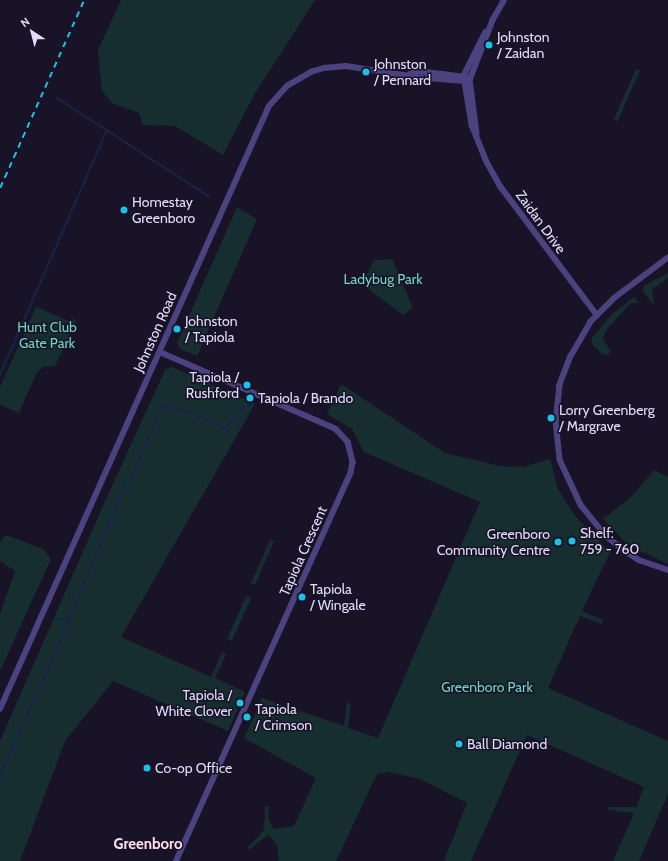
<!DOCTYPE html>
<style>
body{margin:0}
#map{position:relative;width:668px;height:861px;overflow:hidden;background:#181326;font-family:Cabin,sans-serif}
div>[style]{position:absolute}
.green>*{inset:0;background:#162e30}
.stream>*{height:1.5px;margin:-0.75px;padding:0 0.75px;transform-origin:0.75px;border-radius:0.75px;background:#152448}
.tertiary>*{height:5.5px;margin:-2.75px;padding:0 2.75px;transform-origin:2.75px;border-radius:2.75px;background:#4b4380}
.rail>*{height:1.5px;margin-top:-0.75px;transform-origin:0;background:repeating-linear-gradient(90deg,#1ec0e5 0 6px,transparent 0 11px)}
.dots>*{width:11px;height:11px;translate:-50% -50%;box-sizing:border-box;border:2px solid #181326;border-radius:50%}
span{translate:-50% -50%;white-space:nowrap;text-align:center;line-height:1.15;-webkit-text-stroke:3px #181326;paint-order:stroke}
.poi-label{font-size:14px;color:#e2dcfb}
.left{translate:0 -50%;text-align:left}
.right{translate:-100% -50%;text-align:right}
.street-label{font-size:14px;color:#e2dcfb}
.park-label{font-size:14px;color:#70d3c3}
.neighbourhood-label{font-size:15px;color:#fbdeee;font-weight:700}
.north{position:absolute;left:12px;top:12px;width:40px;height:40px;-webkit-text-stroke:3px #181326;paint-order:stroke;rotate:324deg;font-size:11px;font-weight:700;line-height:16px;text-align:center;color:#e2dcfb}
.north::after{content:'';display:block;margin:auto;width:14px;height:18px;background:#e2dcfb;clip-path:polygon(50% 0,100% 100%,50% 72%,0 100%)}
</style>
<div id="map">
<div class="green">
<i style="clip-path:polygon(121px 0,315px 0,254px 95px,223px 155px,175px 126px,143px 125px,139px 113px,112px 103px,102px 91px,98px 50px)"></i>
<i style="clip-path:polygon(636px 69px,640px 71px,617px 122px,614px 119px)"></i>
<i style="clip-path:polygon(237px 207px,257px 219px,197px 356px,180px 349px,177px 343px)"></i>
<i style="clip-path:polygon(392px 259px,413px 308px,403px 315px,362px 284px,374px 260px)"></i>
<i style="clip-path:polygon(668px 273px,668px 278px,652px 289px,654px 305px,643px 292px,644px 286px)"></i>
<i style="clip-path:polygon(634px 297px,638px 303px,631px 303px,606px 330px,603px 339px,611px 352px,607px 355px,602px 354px,592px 344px,592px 338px,612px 314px)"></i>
<i style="clip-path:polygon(36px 307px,69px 321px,74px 318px,76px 321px,55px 366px,43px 367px,36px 374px,19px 413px,0 405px,0 387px)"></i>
<i style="clip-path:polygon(172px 367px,255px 404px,121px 637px,211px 677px,222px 652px,226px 654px,215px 678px,245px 692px,228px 731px,113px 681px,65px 741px,20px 861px,0 861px,0 741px,106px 499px,165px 370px)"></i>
<i style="clip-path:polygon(341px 384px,445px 453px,500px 466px,523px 467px,550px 459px,558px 489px,576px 517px,610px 552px,582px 611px,603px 620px,601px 624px,580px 616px,548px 688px,668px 741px,668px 794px,639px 861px,613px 861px,634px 813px,608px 810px,608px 807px,636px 807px,644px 787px,527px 735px,471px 861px,444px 861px,467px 803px,420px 779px,388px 772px,377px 774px,336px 861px,279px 861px,277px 845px,268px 835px,249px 850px,247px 848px,264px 830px,265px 806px,269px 806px,268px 817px,273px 829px,294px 826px,316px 778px,244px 738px,262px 698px,344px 726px,347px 702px,351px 704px,348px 728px,378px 738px,480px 502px,364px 452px,352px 429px,327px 414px)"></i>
<i style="clip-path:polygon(654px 470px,668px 477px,668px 564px,628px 545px,603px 519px,630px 498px)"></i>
<i style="clip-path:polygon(6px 535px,43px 549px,51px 559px,0 671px,0 614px,15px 571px,0 561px,0 542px)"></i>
<i style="clip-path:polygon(270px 540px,274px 541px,255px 585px,251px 583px)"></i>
<i style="clip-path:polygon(246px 596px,251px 598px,232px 641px,227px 639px)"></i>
</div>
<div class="stream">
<i style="left:57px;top:98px;width:182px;rotate:32.9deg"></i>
<i style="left:0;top:375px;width:267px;rotate:-66.4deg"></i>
<i style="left:57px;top:620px;width:10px;rotate:-6deg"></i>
<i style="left:0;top:775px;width:135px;rotate:-65.5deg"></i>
<i style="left:56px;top:652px;width:178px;rotate:-67.6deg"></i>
<i style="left:124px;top:487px;width:8px;rotate:-45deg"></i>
<i style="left:130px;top:481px;width:83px;rotate:-66.5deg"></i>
<i style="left:163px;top:405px;width:32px;rotate:16deg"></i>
<i style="left:194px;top:414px;width:34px;rotate:26deg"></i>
<i style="left:225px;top:429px;width:26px;rotate:-50deg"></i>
<i style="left:242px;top:409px;width:9px;rotate:-27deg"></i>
</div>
<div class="tertiary">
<i style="left:492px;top:21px;width:24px;rotate:-60deg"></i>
<i style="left:486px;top:32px;width:49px;rotate:116.6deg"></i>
<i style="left:464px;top:76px;width:50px;rotate:80.7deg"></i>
<i style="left:472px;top:125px;width:40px;rotate:68deg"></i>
<i style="left:487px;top:162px;width:29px;rotate:61deg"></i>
<i style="left:501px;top:187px;width:160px;rotate:53.1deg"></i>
<i style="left:410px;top:74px;width:9px;rotate:-21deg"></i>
<i style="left:418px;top:71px;width:48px;rotate:7.1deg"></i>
<i style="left:470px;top:79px;width:55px;rotate:82.7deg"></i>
<i style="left:668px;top:258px;width:66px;rotate:143deg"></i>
<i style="left:615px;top:298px;width:34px;rotate:135deg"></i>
<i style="left:591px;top:322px;width:39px;rotate:120deg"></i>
<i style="left:571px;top:356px;width:31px;rotate:111deg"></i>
<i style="left:560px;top:385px;width:36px;rotate:96deg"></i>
<i style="left:556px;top:421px;width:39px;rotate:84deg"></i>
<i style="left:560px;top:460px;width:50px;rotate:65deg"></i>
<i style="left:581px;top:505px;width:40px;rotate:51deg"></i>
<i style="left:606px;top:536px;width:23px;rotate:38deg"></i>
<i style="left:624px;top:550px;width:18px;rotate:34deg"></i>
<i style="left:639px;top:560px;width:31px;rotate:19deg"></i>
<i style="left:160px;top:352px;width:192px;rotate:23.6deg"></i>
<i style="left:336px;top:429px;width:18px;rotate:47deg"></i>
<i style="left:348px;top:442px;width:21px;rotate:76deg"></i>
<i style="left:353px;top:462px;width:11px;rotate:100deg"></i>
<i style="left:351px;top:473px;width:425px;rotate:114.2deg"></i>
<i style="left:0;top:709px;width:660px;rotate:-65.96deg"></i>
<i style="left:269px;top:106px;width:27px;rotate:-48deg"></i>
<i style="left:287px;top:86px;width:28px;rotate:-30deg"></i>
<i style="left:311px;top:72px;width:14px;rotate:-17deg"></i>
<i style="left:324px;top:68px;width:22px;rotate:-5deg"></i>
<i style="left:346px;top:66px;width:71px;rotate:8.9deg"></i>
<i style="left:416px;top:77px;width:48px;rotate:4.8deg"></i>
<i style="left:464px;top:81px;width:6px;rotate:-18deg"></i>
<i style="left:470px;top:79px;width:64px;rotate:-69deg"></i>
</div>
<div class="rail">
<i style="left:0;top:188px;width:206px;rotate:-65.9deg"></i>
</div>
<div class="dots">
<i style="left:489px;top:45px;background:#1ec0e5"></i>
<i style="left:366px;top:72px;background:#1ec0e5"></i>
<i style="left:124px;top:210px;background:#1ec0e5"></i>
<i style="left:177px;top:329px;background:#1ec0e5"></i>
<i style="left:247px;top:385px;background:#1ec0e5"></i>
<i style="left:250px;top:398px;background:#1ec0e5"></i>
<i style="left:551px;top:418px;background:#1ec0e5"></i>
<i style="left:572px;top:541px;background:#1ec0e5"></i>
<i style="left:558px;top:542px;background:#1ec0e5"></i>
<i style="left:302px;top:597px;background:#1ec0e5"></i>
<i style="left:240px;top:703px;background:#1ec0e5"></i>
<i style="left:247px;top:717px;background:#1ec0e5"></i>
<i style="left:459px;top:744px;background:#1ec0e5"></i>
<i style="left:147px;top:768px;background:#1ec0e5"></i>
</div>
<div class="poi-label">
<span class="left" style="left:497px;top:45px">Johnston<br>/ Zaidan</span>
<span class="left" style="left:374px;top:72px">Johnston<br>/ Pennard</span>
<span class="left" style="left:132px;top:210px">Homestay<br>Greenboro</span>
<span class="left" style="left:185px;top:329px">Johnston<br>/ Tapiola</span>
<span class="right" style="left:239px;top:385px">Tapiola /<br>Rushford</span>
<span class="left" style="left:258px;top:398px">Tapiola / Brando</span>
<span class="left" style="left:559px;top:418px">Lorry Greenberg<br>/ Margrave</span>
<span class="left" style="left:580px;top:541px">Shelf:<br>759 - 760</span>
<span class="right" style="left:550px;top:542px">Greenboro<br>Community Centre</span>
<span class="left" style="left:310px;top:597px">Tapiola<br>/ Wingale</span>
<span class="right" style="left:232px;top:703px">Tapiola /<br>White Clover</span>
<span class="left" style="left:255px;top:717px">Tapiola<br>/ Crimson</span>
<span class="left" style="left:467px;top:744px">Ball Diamond</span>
<span class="left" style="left:155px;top:768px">Co-op Office</span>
</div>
<div class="street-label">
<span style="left:541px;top:222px;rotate:54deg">Zaidan Drive</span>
<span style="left:155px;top:332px;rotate:-66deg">Johnston Road</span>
<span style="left:303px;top:551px;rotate:-66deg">Tapiola Crescent</span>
</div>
<div class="park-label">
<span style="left:383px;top:279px">Ladybug Park</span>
<span style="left:47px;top:335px">Hunt Club<br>Gate Park</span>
<span style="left:487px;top:687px">Greenboro Park</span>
</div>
<div class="neighbourhood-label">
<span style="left:148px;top:845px">Greenboro</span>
</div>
<div class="north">N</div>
</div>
